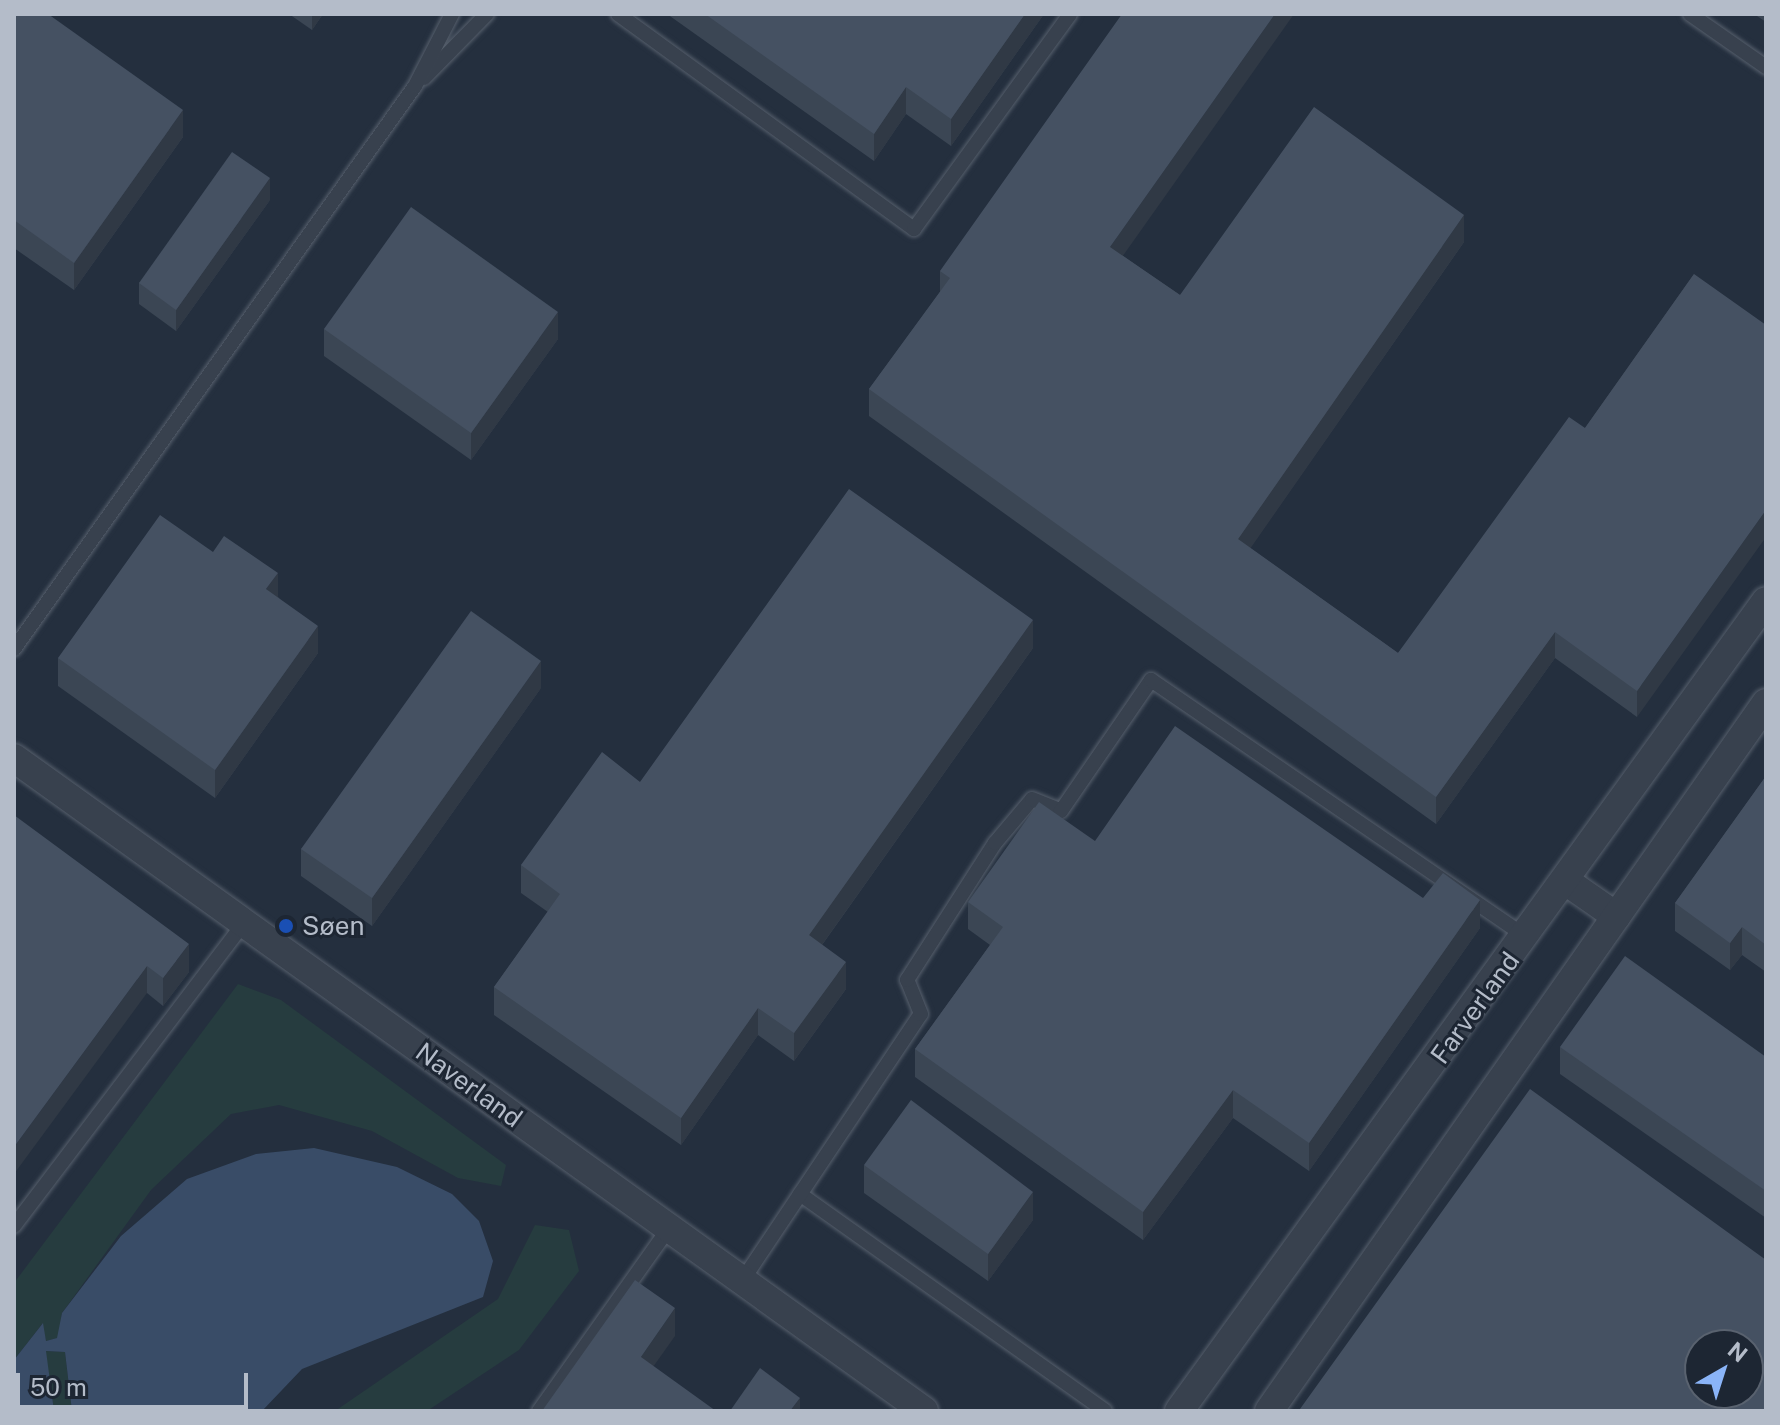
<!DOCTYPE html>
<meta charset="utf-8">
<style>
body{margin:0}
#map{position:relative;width:1780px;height:1425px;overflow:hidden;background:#242f3e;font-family:"Public Sans",sans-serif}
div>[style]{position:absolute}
.green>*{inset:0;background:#263c3f}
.water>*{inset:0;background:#394c67}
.roads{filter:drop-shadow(0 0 2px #565f6c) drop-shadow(0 0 2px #565f6c)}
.lane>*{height:14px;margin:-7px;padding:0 7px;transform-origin:7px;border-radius:7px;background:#38414e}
.street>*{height:28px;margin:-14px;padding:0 14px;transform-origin:14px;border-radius:14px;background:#38414e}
.wall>*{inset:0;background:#3b4654}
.shaded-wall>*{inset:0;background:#303945}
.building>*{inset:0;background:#455162}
.dots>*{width:22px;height:22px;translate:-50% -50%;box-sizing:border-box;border:4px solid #1d2633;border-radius:50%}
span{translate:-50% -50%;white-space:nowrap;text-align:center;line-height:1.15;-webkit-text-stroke:6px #1d2633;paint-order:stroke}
.poi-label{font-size:26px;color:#b4bcc9}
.left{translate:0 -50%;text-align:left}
.street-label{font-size:26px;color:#b4bcc9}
.frame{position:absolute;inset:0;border:16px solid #b4bcc9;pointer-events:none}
.north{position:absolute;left:1684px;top:1329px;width:80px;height:80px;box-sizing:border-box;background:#1d2633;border:2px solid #59626f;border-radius:50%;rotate:39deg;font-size:22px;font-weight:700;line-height:32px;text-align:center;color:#b4bcc9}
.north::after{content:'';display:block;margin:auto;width:28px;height:36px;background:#8ab4f8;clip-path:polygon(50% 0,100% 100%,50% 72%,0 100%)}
.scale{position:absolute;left:16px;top:1373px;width:232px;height:36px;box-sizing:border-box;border:4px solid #b4bcc9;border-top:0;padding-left:10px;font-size:24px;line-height:28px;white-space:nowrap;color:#b4bcc9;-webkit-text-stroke:6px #1d2633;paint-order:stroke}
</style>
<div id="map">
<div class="green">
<i style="clip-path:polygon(238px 984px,281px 1000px,506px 1165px,501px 1186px,458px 1178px,372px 1131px,279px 1105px,231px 1114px,151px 1190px,62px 1313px,58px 1338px,46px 1341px,42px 1324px,14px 1360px,14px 1283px)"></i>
<i style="clip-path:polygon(535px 1225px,569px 1230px,579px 1271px,519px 1350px,427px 1411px,335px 1411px,498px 1299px)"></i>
<i style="clip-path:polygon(45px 1351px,65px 1352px,72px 1411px,54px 1411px)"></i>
</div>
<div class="water">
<i style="clip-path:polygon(314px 1148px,397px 1167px,452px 1194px,479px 1221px,493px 1261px,483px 1297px,302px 1369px,262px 1411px,72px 1411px,65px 1352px,46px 1351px,54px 1411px,14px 1411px,14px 1360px,43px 1323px,46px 1341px,57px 1338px,62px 1313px,121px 1236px,187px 1179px,256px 1154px)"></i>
</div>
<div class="roads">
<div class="lane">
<i style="left:618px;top:14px;width:366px;rotate:36deg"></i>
<i style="left:914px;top:229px;width:266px;rotate:-54deg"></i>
<i style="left:1690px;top:14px;width:93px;rotate:34.9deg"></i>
<i style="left:424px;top:78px;width:90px;rotate:-45.5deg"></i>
<i style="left:14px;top:649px;width:691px;rotate:-54.54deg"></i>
<i style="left:415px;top:86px;width:81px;rotate:-62.8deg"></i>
<i style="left:800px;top:1194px;width:374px;rotate:35.4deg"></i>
<i style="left:14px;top:1226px;width:380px;rotate:-52.8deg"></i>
<i style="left:742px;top:1281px;width:321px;rotate:-56.2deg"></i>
<i style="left:921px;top:1014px;width:37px;rotate:-112deg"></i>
<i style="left:907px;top:980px;width:163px;rotate:-57.3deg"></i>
<i style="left:995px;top:843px;width:57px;rotate:-49.9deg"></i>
<i style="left:1032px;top:799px;width:31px;rotate:22deg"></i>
<i style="left:1061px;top:811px;width:159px;rotate:-55.5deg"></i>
<i style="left:1151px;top:680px;width:455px;rotate:34.4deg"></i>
<i style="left:539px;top:1411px;width:224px;rotate:-54.6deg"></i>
</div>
<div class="street">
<i style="left:14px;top:758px;width:1120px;rotate:35.66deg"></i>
<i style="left:1567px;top:882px;width:60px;rotate:34.8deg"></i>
<i style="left:1179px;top:1411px;width:1000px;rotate:-54.07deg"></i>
<i style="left:1269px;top:1411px;width:865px;rotate:-54.93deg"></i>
</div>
</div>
<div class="wall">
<i style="clip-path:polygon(14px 14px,183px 137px,74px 290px,14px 248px)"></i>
<i style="clip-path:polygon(289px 14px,323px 14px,312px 30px)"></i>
<i style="clip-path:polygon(667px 14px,1044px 14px,951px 146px,906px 114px,874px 161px)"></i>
<i style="clip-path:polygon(1757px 14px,1766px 14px,1766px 22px,1757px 16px)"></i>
<i style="clip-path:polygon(270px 200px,176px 331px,139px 304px,139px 283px)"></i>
<i style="clip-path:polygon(1464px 242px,1250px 548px,1398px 653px,1585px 428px,1694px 274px,1637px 717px,1555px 658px,1436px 824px,869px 416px,869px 389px,940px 292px,940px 271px,1123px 256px,1180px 295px)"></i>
<i style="clip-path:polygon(324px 329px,558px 339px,471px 460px,324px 356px)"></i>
<i style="clip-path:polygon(278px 597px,318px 653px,215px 798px,58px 686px,58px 658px)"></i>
<i style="clip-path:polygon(1033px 648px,822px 945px,846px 989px,794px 1061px,758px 1035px,681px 1145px,494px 1015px,494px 987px,548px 912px,521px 893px,521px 865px,640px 782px)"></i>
<i style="clip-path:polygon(541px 688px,372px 926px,301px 876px,301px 849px)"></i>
<i style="clip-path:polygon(1766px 776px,1766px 972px,1742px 955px,1730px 970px,1675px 931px,1675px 903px)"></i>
<i style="clip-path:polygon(14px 815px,189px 972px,163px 1006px,147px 993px)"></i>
<i style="clip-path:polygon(1095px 841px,1423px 898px,1480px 928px,1309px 1171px,1233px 1118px,1143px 1240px,915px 1077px,915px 1049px,990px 945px,968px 929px,968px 902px)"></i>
<i style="clip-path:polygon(1560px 1047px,1766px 1057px,1766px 1218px,1560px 1074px)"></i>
<i style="clip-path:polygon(864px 1165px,1033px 1220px,988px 1281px,864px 1193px)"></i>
</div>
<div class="shaded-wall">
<i style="clip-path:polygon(312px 14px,323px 14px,312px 30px)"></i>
<i style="clip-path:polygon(1025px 14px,1044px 14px,951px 146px,951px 119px)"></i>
<i style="clip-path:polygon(1275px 14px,1294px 14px,1110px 274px,1110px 247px)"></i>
<i style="clip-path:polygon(906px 87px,906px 114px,874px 161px,874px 134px)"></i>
<i style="clip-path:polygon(183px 110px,183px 137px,74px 290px,74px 263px)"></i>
<i style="clip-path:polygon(270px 178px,270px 200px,176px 331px,176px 310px)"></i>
<i style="clip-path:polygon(1464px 215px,1464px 242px,1238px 566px,1238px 539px)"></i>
<i style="clip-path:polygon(558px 312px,558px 339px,471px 460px,471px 433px)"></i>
<i style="clip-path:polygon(1766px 510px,1766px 537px,1637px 717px,1637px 691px)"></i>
<i style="clip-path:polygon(278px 573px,278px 601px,266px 589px)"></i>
<i style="clip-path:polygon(1033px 620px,1033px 648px,809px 963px,809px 935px)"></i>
<i style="clip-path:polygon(318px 626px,318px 653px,215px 798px,215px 770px)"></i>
<i style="clip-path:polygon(1555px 632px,1555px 658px,1436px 824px,1436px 797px)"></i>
<i style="clip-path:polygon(541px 661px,541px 688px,372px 926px,372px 898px)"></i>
<i style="clip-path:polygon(1480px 900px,1480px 928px,1309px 1171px,1309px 1143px)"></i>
<i style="clip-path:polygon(1742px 927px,1742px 955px,1730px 970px,1730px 943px)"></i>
<i style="clip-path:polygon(189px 944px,189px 972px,163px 1006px,163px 978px)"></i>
<i style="clip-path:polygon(846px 962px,846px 989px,794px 1061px,794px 1033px)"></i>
<i style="clip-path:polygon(147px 966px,147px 993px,14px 1174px,14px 1147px)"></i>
<i style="clip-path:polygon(758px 1008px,758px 1035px,681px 1145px,681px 1118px)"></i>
<i style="clip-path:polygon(1233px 1090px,1233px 1118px,1143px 1240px,1143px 1212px)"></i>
<i style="clip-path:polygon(1033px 1192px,1033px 1220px,988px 1281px,988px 1254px)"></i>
<i style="clip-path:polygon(675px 1308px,675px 1336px,641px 1384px,641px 1357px)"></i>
<i style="clip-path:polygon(800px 1398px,800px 1411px,790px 1411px)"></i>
</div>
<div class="building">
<i style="clip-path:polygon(14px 14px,48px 14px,183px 110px,74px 263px,14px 220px)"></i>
<i style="clip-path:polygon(705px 14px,1025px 14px,951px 119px,906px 87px,874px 134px)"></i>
<i style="clip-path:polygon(1122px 14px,1275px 14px,1110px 247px,1180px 295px,1314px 107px,1464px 215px,1238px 539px,1398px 653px,1569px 417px,1585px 428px,1694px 274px,1766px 325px,1766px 510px,1637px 691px,1555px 632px,1436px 797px,869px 389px,950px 278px,940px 271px)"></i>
<i style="clip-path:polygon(232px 152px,270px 178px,176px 310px,139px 283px)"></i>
<i style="clip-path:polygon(411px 207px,558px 312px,471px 433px,324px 329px)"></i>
<i style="clip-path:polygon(849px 489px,1033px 620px,809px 935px,846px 962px,794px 1033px,758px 1008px,681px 1118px,494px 987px,560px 894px,521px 865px,602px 752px,640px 782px)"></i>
<i style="clip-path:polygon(160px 515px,213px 552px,224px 536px,278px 573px,266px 589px,318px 626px,215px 770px,58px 658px)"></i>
<i style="clip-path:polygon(471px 611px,541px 661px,372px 898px,301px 849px)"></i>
<i style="clip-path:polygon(1175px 726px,1423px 898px,1443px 873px,1480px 900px,1309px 1143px,1233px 1090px,1143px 1212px,915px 1049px,1003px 927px,968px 902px,1039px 802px,1095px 841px)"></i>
<i style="clip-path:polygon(1766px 776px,1766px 945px,1742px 927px,1730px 943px,1675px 903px)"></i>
<i style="clip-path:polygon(14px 815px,189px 944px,163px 978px,147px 966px,14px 1147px)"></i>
<i style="clip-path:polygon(1625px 956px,1766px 1057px,1766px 1191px,1560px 1047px)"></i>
<i style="clip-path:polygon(evenodd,1530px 1089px,1766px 1260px,1766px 1411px,1303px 1411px,1300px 1409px,1530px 1089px,1700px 1345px,1748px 1345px,1748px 1393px,1700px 1393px,1700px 1345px)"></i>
<i style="clip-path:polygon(911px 1100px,1033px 1192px,988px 1254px,864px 1165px)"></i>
<i style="clip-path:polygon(635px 1280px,675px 1308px,641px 1357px,716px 1411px,542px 1411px)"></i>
<i style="clip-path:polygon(760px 1368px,800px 1398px,790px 1411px,730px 1411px)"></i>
</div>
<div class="dots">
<i style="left:286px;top:926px;background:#1a4fb4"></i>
</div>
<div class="poi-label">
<span class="left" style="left:302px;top:926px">Søen</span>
</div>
<div class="street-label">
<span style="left:1475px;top:1008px;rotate:-54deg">Farverland</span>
<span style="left:469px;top:1085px;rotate:36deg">Naverland</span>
</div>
<div class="frame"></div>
<div class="north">N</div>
<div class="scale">50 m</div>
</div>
